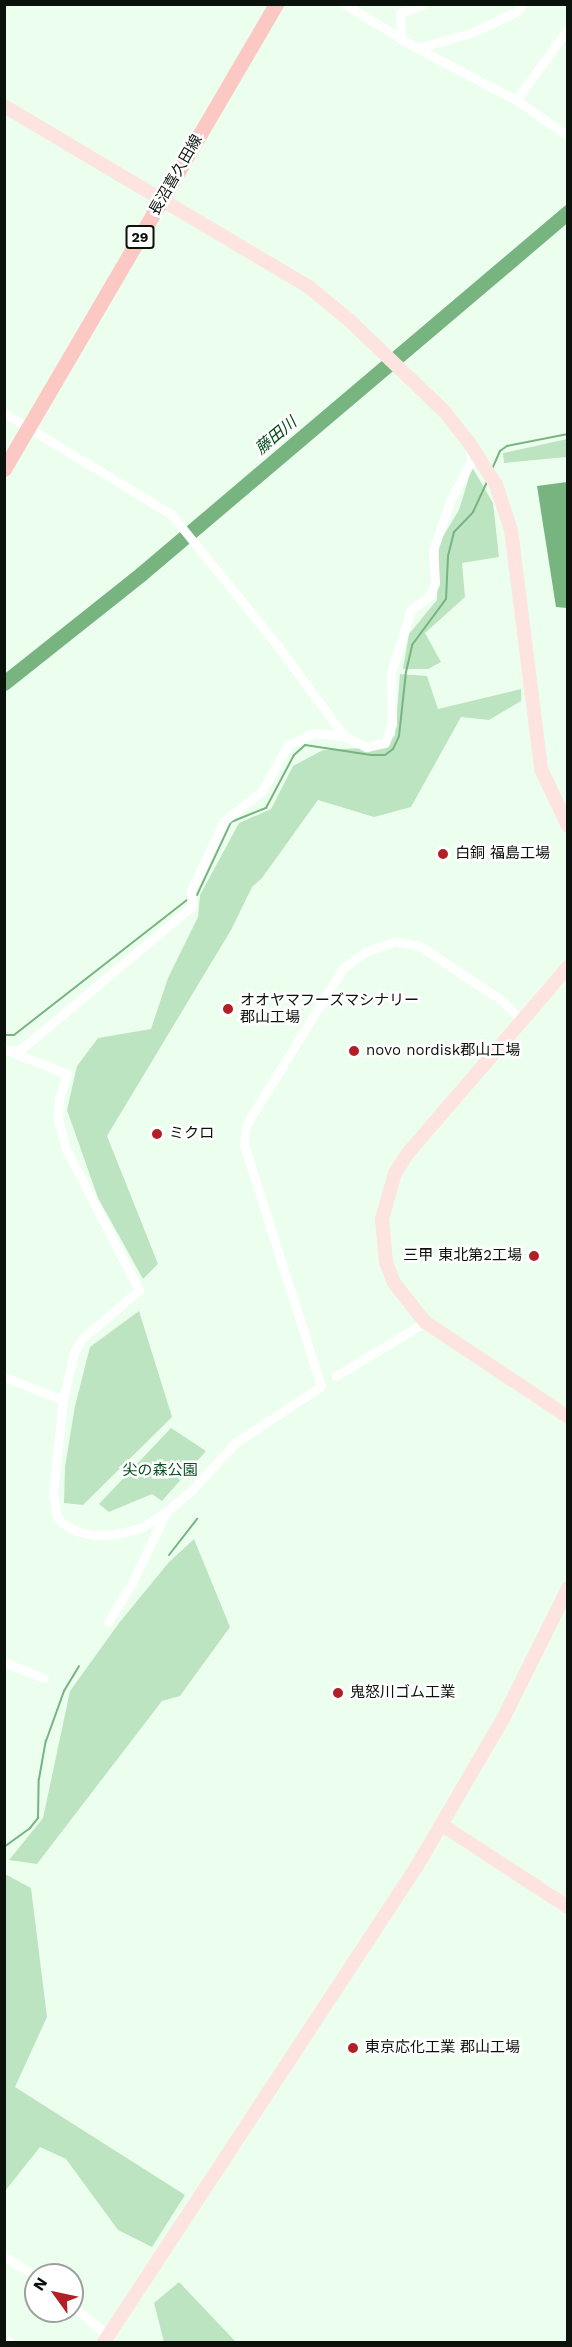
<!DOCTYPE html>
<meta charset="utf-8">
<style>
body{margin:0}
#map{position:relative;width:572px;height:2347px;overflow:hidden;background:#ecffee;font-family:"Work Sans","Noto Sans JP",sans-serif}
div>[style]{position:absolute}
.green>*{inset:0;background:#bce4c1}
.water>*{inset:0;background:#77b480}
.stream>*{height:2px;margin:-1px;padding:0 1px;transform-origin:1px;border-radius:1px;background:#77b480}
.river>*{height:15px;margin:-7.5px;padding:0 7.5px;transform-origin:7.5px;border-radius:7.5px;background:#77b480}
.street>*{height:9px;margin:-4.5px;padding:0 4.5px;transform-origin:4.5px;border-radius:4.5px;background:#fff}
.secondary>*{height:14px;margin:-7px;padding:0 7px;transform-origin:7px;border-radius:7px;background:#fde4e1}
.primary>*{height:15px;margin:-7.5px;padding:0 7.5px;transform-origin:7.5px;border-radius:7.5px;background:#fbc8c4}
.dots>*{width:16px;height:16px;translate:-50% -50%;box-sizing:border-box;border:3px solid #fff;border-radius:50%}
span{translate:-50% -50%;white-space:nowrap;text-align:center;line-height:1.15;-webkit-text-stroke:5px #fff;paint-order:stroke}
.shield-label span{padding:2px 4px;background:#fff;border:2px solid;border-radius:4px;-webkit-text-stroke-width:0}
.shield-label{font-size:14px;color:#0b110b;font-weight:700}
.street-label{font-size:15px;color:#0b110b}
.poi-label{font-size:15px;color:#0b110b}
.left{translate:0 -50%;text-align:left}
.right{translate:-100% -50%;text-align:right}
.park-label{font-size:15px;color:#074f1f}
.water-label{font-size:16px;color:#004919;font-style:italic}
.frame{position:absolute;inset:0;border:6px solid #0b110b;pointer-events:none}
.north{position:absolute;left:24px;top:2263px;width:60px;height:60px;box-sizing:border-box;background:#fff;border:2px solid #9da09d;border-radius:50%;rotate:303deg;font-size:16px;font-weight:700;line-height:24px;text-align:center;color:#0b110b}
.north::after{content:'';display:block;margin:auto;width:21px;height:27px;background:#b22027;clip-path:polygon(50% 0,100% 100%,50% 72%,0 100%)}
</style>
<div id="map">
<div class="green">
<i style="clip-path:polygon(567px 439px,567px 457px,504px 463px,503px 453px)"></i>
<i style="clip-path:polygon(472px 467px,493px 503px,499px 557px,462px 563px,465px 597px,425px 633px,441px 662px,428px 669px,403px 669px,409px 634px,437px 600px,439px 543px,459px 510px)"></i>
<i style="clip-path:polygon(400px 674px,427px 676px,438px 709px,521px 689px,521px 701px,489px 720px,461px 717px,411px 807px,374px 817px,318px 800px,262px 878px,252px 887px,231px 930px,107px 1136px,158px 1264px,143px 1279px,98px 1198px,67px 1110px,77px 1066px,98px 1038px,151px 1029px,168px 978px,198px 917px,200px 895px,239px 823px,271px 809px,293px 766px,323px 750px,386px 747px,395px 735px)"></i>
<i style="clip-path:polygon(139px 1311px,172px 1417px,83px 1505px,64px 1503px,65px 1467px,75px 1406px,90px 1347px)"></i>
<i style="clip-path:polygon(171px 1428px,206px 1451px,162px 1501px,152px 1494px,109px 1512px,99px 1504px)"></i>
<i style="clip-path:polygon(194px 1539px,230px 1627px,180px 1696px,162px 1701px,37px 1864px,9px 1860px,43px 1818px,70px 1691px,119px 1623px,169px 1562px)"></i>
<i style="clip-path:polygon(5px 1874px,31px 1888px,47px 2017px,15px 2087px,185px 2195px,152px 2247px,118px 2230px,66px 2159px,40px 2147px,5px 2191px)"></i>
<i style="clip-path:polygon(179px 2282px,236px 2342px,164px 2342px,154px 2303px)"></i>
</div>
<div class="water">
<i style="clip-path:polygon(567px 482px,568px 482px,567px 608px,556px 607px,537px 486px)"></i>
</div>
<div class="stream">
<i style="left:492px;top:469px;width:20px;rotate:-66deg"></i>
<i style="left:500px;top:451px;width:9px;rotate:-36deg"></i>
<i style="left:507px;top:446px;width:62px;rotate:-11.1deg"></i>
<i style="left:197px;top:895px;width:81px;rotate:-65deg"></i>
<i style="left:231px;top:822px;width:38px;rotate:-22deg"></i>
<i style="left:266px;top:808px;width:60px;rotate:-62.2deg"></i>
<i style="left:294px;top:755px;width:15px;rotate:-42deg"></i>
<i style="left:305px;top:745px;width:67px;rotate:8.6deg"></i>
<i style="left:371px;top:755px;width:14px"></i>
<i style="left:385px;top:755px;width:10px;rotate:-37deg"></i>
<i style="left:393px;top:749px;width:14px;rotate:-65deg"></i>
<i style="left:399px;top:736px;width:64px;rotate:-83.8deg"></i>
<i style="left:406px;top:672px;width:28px;rotate:-77deg"></i>
<i style="left:412px;top:645px;width:57px;rotate:-53.5deg"></i>
<i style="left:446px;top:599px;width:43px;rotate:-87.3deg"></i>
<i style="left:448px;top:556px;width:25px;rotate:-76deg"></i>
<i style="left:454px;top:532px;width:28px;rotate:-46deg"></i>
<i style="left:473px;top:512px;width:35px;rotate:-65deg"></i>
<i style="left:4px;top:1035px;width:10px"></i>
<i style="left:14px;top:1035px;width:219px;rotate:-38deg"></i>
<i style="left:169px;top:1555px;width:46px;rotate:-52.1deg"></i>
<i style="left:4px;top:1847px;width:32px;rotate:-36deg"></i>
<i style="left:30px;top:1828px;width:13px;rotate:-51deg"></i>
<i style="left:38px;top:1818px;width:39px;rotate:-89deg"></i>
<i style="left:39px;top:1779px;width:39px;rotate:-80deg"></i>
<i style="left:46px;top:1741px;width:53px;rotate:-70.2deg"></i>
<i style="left:64px;top:1691px;width:29px;rotate:-59deg"></i>
</div>
<div class="river">
<i style="left:4px;top:683px;width:175px;rotate:-38.5deg"></i>
<i style="left:141px;top:574px;width:560px;rotate:-40.29deg"></i>
</div>
<div class="street">
<i style="left:344px;top:4px;width:85px;rotate:31.1deg"></i>
<i style="left:417px;top:48px;width:112px;rotate:27.7deg"></i>
<i style="left:516px;top:100px;width:63px;rotate:34.7deg"></i>
<i style="left:401px;top:39px;width:26px;rotate:-92deg"></i>
<i style="left:400px;top:13px;width:25px;rotate:-21deg"></i>
<i style="left:417px;top:48px;width:56px;rotate:-15.5deg"></i>
<i style="left:471px;top:33px;width:50px;rotate:-25deg"></i>
<i style="left:516px;top:12px;width:11px;rotate:-49deg"></i>
<i style="left:516px;top:100px;width:88px;rotate:-53.8deg"></i>
<i style="left:4px;top:413px;width:195px;rotate:31.2deg"></i>
<i style="left:171px;top:514px;width:169px;rotate:51deg"></i>
<i style="left:277px;top:645px;width:113px;rotate:53.6deg"></i>
<i style="left:4px;top:1049px;width:68px;rotate:21.6deg"></i>
<i style="left:67px;top:1074px;width:25px;rotate:108deg"></i>
<i style="left:59px;top:1098px;width:21px;rotate:93deg"></i>
<i style="left:58px;top:1119px;width:31px;rotate:75deg"></i>
<i style="left:66px;top:1149px;width:159px;rotate:62.6deg"></i>
<i style="left:139px;top:1290px;width:74px;rotate:139.4deg"></i>
<i style="left:83px;top:1338px;width:17px;rotate:123deg"></i>
<i style="left:74px;top:1352px;width:49px;rotate:102.9deg"></i>
<i style="left:63px;top:1400px;width:93px;rotate:96.2deg"></i>
<i style="left:53px;top:1492px;width:25px;rotate:81deg"></i>
<i style="left:57px;top:1517px;width:11px;rotate:45deg"></i>
<i style="left:65px;top:1525px;width:13px;rotate:29deg"></i>
<i style="left:76px;top:1531px;width:17px;rotate:13deg"></i>
<i style="left:93px;top:1535px;width:24px;rotate:-2deg"></i>
<i style="left:117px;top:1534px;width:25px;rotate:-14deg"></i>
<i style="left:141px;top:1528px;width:30px;rotate:-33deg"></i>
<i style="left:166px;top:1512px;width:35px;rotate:-40deg"></i>
<i style="left:193px;top:1489px;width:62px;rotate:-47.6deg"></i>
<i style="left:235px;top:1443px;width:103px;rotate:-33.5deg"></i>
<i style="left:321px;top:1386px;width:253px;rotate:-107.7deg"></i>
<i style="left:244px;top:1145px;width:20px;rotate:-84deg"></i>
<i style="left:246px;top:1125px;width:185px;rotate:-58.3deg"></i>
<i style="left:343px;top:968px;width:27px;rotate:-36deg"></i>
<i style="left:365px;top:952px;width:14px;rotate:-21deg"></i>
<i style="left:378px;top:947px;width:19px;rotate:-16deg"></i>
<i style="left:396px;top:942px;width:24px;rotate:9deg"></i>
<i style="left:420px;top:946px;width:97px;rotate:33.7deg"></i>
<i style="left:501px;top:1000px;width:29px;rotate:44deg"></i>
<i style="left:12px;top:1050px;width:8px"></i>
<i style="left:20px;top:1050px;width:224px;rotate:-39.9deg"></i>
<i style="left:192px;top:906px;width:16px;rotate:-94deg"></i>
<i style="left:191px;top:890px;width:76px;rotate:-64.4deg"></i>
<i style="left:224px;top:821px;width:48px;rotate:-38.3deg"></i>
<i style="left:262px;top:791px;width:53px;rotate:-60.5deg"></i>
<i style="left:288px;top:745px;width:29px;rotate:-25deg"></i>
<i style="left:314px;top:733px;width:30px;rotate:6deg"></i>
<i style="left:344px;top:736px;width:25px;rotate:27deg"></i>
<i style="left:366px;top:747px;width:19px;rotate:-12deg"></i>
<i style="left:385px;top:743px;width:20px;rotate:-70deg"></i>
<i style="left:392px;top:724px;width:51px;rotate:-91.1deg"></i>
<i style="left:391px;top:673px;width:67px;rotate:-72.6deg"></i>
<i style="left:411px;top:609px;width:22px;rotate:-34deg"></i>
<i style="left:429px;top:597px;width:15px;rotate:-67deg"></i>
<i style="left:435px;top:583px;width:33px;rotate:-93deg"></i>
<i style="left:433px;top:550px;width:54px;rotate:-70.6deg"></i>
<i style="left:451px;top:499px;width:43px;rotate:-62.2deg"></i>
<i style="left:471px;top:461px;width:14px;rotate:-94deg"></i>
<i style="left:336px;top:1376px;width:104px;rotate:-31.2deg"></i>
<i style="left:4px;top:1377px;width:63px;rotate:21.3deg"></i>
<i style="left:108px;top:1622px;width:46px;rotate:-58.4deg"></i>
<i style="left:132px;top:1583px;width:76px;rotate:-64.4deg"></i>
<i style="left:4px;top:1662px;width:43px;rotate:21.8deg"></i>
<i style="left:4px;top:2256px;width:38px;rotate:33deg"></i>
<i style="left:72px;top:2306px;width:48px;rotate:39deg"></i>
<i style="left:4px;top:2341px;width:5px;rotate:11deg"></i>
</div>
<div class="secondary">
<i style="left:4px;top:106px;width:355px;rotate:30.7deg"></i>
<i style="left:309px;top:287px;width:52px;rotate:39.5deg"></i>
<i style="left:349px;top:320px;width:132px;rotate:43.8deg"></i>
<i style="left:444px;top:411px;width:42px;rotate:51.8deg"></i>
<i style="left:470px;top:444px;width:49px;rotate:57.6deg"></i>
<i style="left:496px;top:485px;width:47px;rotate:71.6deg"></i>
<i style="left:511px;top:530px;width:241px;rotate:82.8deg"></i>
<i style="left:541px;top:769px;width:63px;rotate:64.7deg"></i>
<i style="left:568px;top:967px;width:245px;rotate:130.7deg"></i>
<i style="left:408px;top:1153px;width:24px;rotate:123deg"></i>
<i style="left:395px;top:1173px;width:48px;rotate:105.8deg"></i>
<i style="left:382px;top:1219px;width:43px;rotate:84.7deg"></i>
<i style="left:386px;top:1262px;width:22px;rotate:69deg"></i>
<i style="left:394px;top:1283px;width:50px;rotate:51.5deg"></i>
<i style="left:425px;top:1322px;width:172px;rotate:33.6deg"></i>
<i style="left:442px;top:1825px;width:150px;rotate:33.1deg"></i>
<i style="left:104px;top:2342px;width:570px;rotate:-56.67deg"></i>
<i style="left:417px;top:1866px;width:173px;rotate:-59.7deg"></i>
<i style="left:504px;top:1717px;width:144px;rotate:-63.6deg"></i>
</div>
<div class="primary">
<i style="left:4px;top:469px;width:539px;rotate:-59.67deg"></i>
</div>
<div class="dots">
<i style="left:443px;top:854px;background:#b22027"></i>
<i style="left:228px;top:1009px;background:#b22027"></i>
<i style="left:354px;top:1051px;background:#b22027"></i>
<i style="left:157px;top:1134px;background:#b22027"></i>
<i style="left:534px;top:1256px;background:#b22027"></i>
<i style="left:338px;top:1693px;background:#b22027"></i>
<i style="left:353px;top:2048px;background:#b22027"></i>
</div>
<div class="shield-label">
<span style="left:140px;top:237px">29</span>
</div>
<div class="street-label">
<span style="left:176px;top:175px;rotate:-60deg">長沼喜久田線</span>
</div>
<div class="poi-label">
<span class="left" style="left:455px;top:854px">白銅 福島工場</span>
<span class="left" style="left:240px;top:1009px">オオヤマフーズマシナリー<br>郡山工場</span>
<span class="left" style="left:366px;top:1051px">novo nordisk郡山工場</span>
<span class="left" style="left:169px;top:1134px">ミクロ</span>
<span class="right" style="left:522px;top:1256px">三甲 東北第2工場</span>
<span class="left" style="left:350px;top:1693px">鬼怒川ゴム工業</span>
<span class="left" style="left:365px;top:2048px">東京応化工業 郡山工場</span>
</div>
<div class="park-label">
<span style="left:160px;top:1471px">尖の森公園</span>
</div>
<div class="water-label">
<span style="left:276px;top:436px;rotate:-40deg">藤田川</span>
</div>
<div class="frame"></div>
<div class="north">N</div>
</div>
